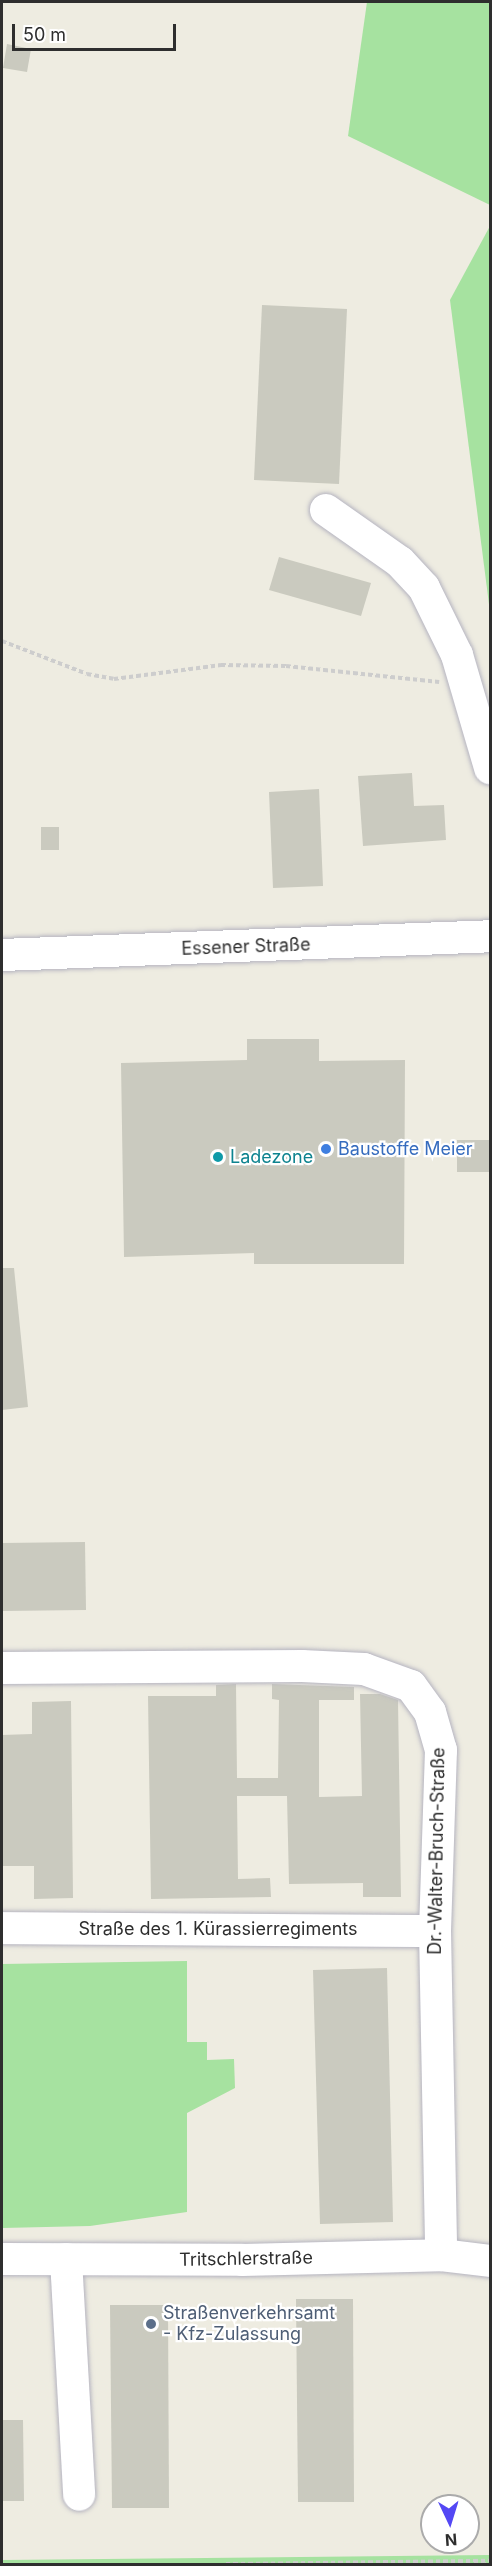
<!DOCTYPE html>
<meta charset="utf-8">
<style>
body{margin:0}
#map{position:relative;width:492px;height:2566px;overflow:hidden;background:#eeece1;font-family:Inter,sans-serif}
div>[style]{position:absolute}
.green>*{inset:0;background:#a6e2a0}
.building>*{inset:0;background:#cacabf}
.path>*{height:4px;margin-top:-2px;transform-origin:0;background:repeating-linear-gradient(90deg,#cdcdcd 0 4.5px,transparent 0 7.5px)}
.roads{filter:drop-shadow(0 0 2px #b5b4c0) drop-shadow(0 0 2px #b5b4c0)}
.minor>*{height:32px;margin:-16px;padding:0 16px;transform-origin:16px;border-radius:16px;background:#fff}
.dots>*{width:16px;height:16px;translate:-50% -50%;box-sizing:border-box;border:3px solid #fff;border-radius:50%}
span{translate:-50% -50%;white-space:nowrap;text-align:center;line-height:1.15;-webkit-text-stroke:4.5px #fff;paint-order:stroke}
.street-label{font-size:18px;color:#2e2e2e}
.shop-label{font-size:18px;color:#366cbe}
.left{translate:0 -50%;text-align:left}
.culture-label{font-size:18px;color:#0d838f}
.service-label{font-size:18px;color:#4e5e75}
.frame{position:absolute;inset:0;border:3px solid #2e2e2e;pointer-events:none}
.north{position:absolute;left:420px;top:2494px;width:60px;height:60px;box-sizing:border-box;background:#fff;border:2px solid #ababab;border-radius:50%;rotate:176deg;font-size:16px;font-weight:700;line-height:24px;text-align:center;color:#2e2e2e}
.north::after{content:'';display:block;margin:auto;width:21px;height:27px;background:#5448f4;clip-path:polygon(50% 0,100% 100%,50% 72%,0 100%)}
.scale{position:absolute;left:12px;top:24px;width:164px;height:27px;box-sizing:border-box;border:3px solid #2e2e2e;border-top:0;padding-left:8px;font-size:18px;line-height:21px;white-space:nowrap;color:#2e2e2e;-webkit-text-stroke:4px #fff;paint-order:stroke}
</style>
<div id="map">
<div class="green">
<i style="clip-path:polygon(367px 2px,490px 2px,490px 205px,348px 136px)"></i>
<i style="clip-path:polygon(490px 226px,490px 612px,450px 300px)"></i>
<i style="clip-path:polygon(187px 1961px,187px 2042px,207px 2042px,207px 2060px,234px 2059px,235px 2088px,187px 2113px,187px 2212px,90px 2226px,2px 2228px,2px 1964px)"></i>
<i style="clip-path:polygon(490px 2555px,490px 2564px,2px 2564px,2px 2560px)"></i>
</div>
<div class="building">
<i style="clip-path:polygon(7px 44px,31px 49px,27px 72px,3px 68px)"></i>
<i style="clip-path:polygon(262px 305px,347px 309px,339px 484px,254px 480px)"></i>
<i style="clip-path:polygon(279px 557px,371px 583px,361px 616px,269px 590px)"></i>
<i style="clip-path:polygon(412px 773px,414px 806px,444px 805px,446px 840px,363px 846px,358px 776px)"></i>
<i style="clip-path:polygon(319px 789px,323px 886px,273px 888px,269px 792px)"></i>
<i style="clip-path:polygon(41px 827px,59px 827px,59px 850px,41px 850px)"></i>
<i style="clip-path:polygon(247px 1039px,319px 1039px,319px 1061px,405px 1060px,404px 1264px,254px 1264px,254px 1253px,124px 1257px,121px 1063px,247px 1060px)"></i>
<i style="clip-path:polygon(457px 1140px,490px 1140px,490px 1172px,457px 1172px)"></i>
<i style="clip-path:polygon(2px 1268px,14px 1268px,28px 1407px,2px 1410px)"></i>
<i style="clip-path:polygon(85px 1542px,86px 1610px,2px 1611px,2px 1543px)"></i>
<i style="clip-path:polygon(236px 1684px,237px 1778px,278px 1778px,279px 1700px,272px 1699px,272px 1684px,354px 1687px,354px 1700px,319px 1700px,319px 1797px,362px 1796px,360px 1694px,380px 1694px,398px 1700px,401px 1897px,363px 1897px,363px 1883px,289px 1884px,287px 1796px,237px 1796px,238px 1879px,270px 1878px,271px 1897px,151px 1899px,148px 1696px,216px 1696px,216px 1685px)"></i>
<i style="clip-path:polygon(71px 1701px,73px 1898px,34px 1899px,34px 1866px,2px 1866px,2px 1735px,32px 1734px,32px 1702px)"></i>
<i style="clip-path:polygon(387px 1968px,393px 2222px,320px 2224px,313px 1970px)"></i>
<i style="clip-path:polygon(296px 2299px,353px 2299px,354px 2502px,298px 2502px)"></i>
<i style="clip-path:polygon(110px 2305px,168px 2305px,169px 2508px,112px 2508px)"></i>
<i style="clip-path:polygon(2px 2420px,23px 2420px,24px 2501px,2px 2501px)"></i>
</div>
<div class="path">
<i style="left:2px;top:641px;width:91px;rotate:21.2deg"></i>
<i style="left:87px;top:674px;width:27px;rotate:10deg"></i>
<i style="left:114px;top:679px;width:108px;rotate:-7.5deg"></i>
<i style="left:221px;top:665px;width:65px;rotate:0.9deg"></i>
<i style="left:286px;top:666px;width:154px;rotate:6deg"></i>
<i style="left:226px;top:2564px;width:264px;rotate:-0.7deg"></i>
</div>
<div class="roads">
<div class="minor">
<i style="left:326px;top:510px;width:90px;rotate:35.1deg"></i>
<i style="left:400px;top:562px;width:35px;rotate:47deg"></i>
<i style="left:424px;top:588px;width:75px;rotate:63.8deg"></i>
<i style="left:457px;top:655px;width:118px;rotate:73.7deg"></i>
<i style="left:2px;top:955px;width:488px;rotate:-2.2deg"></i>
<i style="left:2px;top:1668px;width:300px;rotate:-0.4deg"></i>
<i style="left:302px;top:1666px;width:62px;rotate:2.8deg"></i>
<i style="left:364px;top:1669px;width:50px;rotate:19.9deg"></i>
<i style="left:411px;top:1686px;width:32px;rotate:54deg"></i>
<i style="left:430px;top:1712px;width:40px;rotate:74deg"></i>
<i style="left:441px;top:1750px;width:181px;rotate:91.9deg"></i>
<i style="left:435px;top:1931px;width:324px;rotate:88.9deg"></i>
<i style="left:2px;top:1928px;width:433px;rotate:0.4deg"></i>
<i style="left:2px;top:2259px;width:240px;rotate:0.2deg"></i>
<i style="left:242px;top:2260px;width:199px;rotate:-1.4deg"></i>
<i style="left:441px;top:2255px;width:49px;rotate:7deg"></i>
<i style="left:66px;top:2259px;width:236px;rotate:86.8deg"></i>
</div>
</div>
<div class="dots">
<i style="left:326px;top:1149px;background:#3f7fe0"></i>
<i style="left:218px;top:1157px;background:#0f9aa8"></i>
<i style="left:151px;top:2324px;background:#5c6f8a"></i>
</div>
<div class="street-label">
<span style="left:246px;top:947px;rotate:-2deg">Essener Straße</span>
<span style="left:437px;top:1851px;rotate:-89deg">Dr.-Walter-Bruch-Straße</span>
<span style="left:218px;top:1929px">Straße des 1. Kürassierregiments</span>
<span style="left:246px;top:2259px;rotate:-1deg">Tritschlerstraße</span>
</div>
<div class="shop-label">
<span class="left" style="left:338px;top:1149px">Baustoffe Meier</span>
</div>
<div class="culture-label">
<span class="left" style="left:230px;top:1157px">Ladezone</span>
</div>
<div class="service-label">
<span class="left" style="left:163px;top:2324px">Straßenverkehrsamt<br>- Kfz-Zulassung</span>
</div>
<div class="frame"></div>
<div class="north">N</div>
<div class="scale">50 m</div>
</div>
